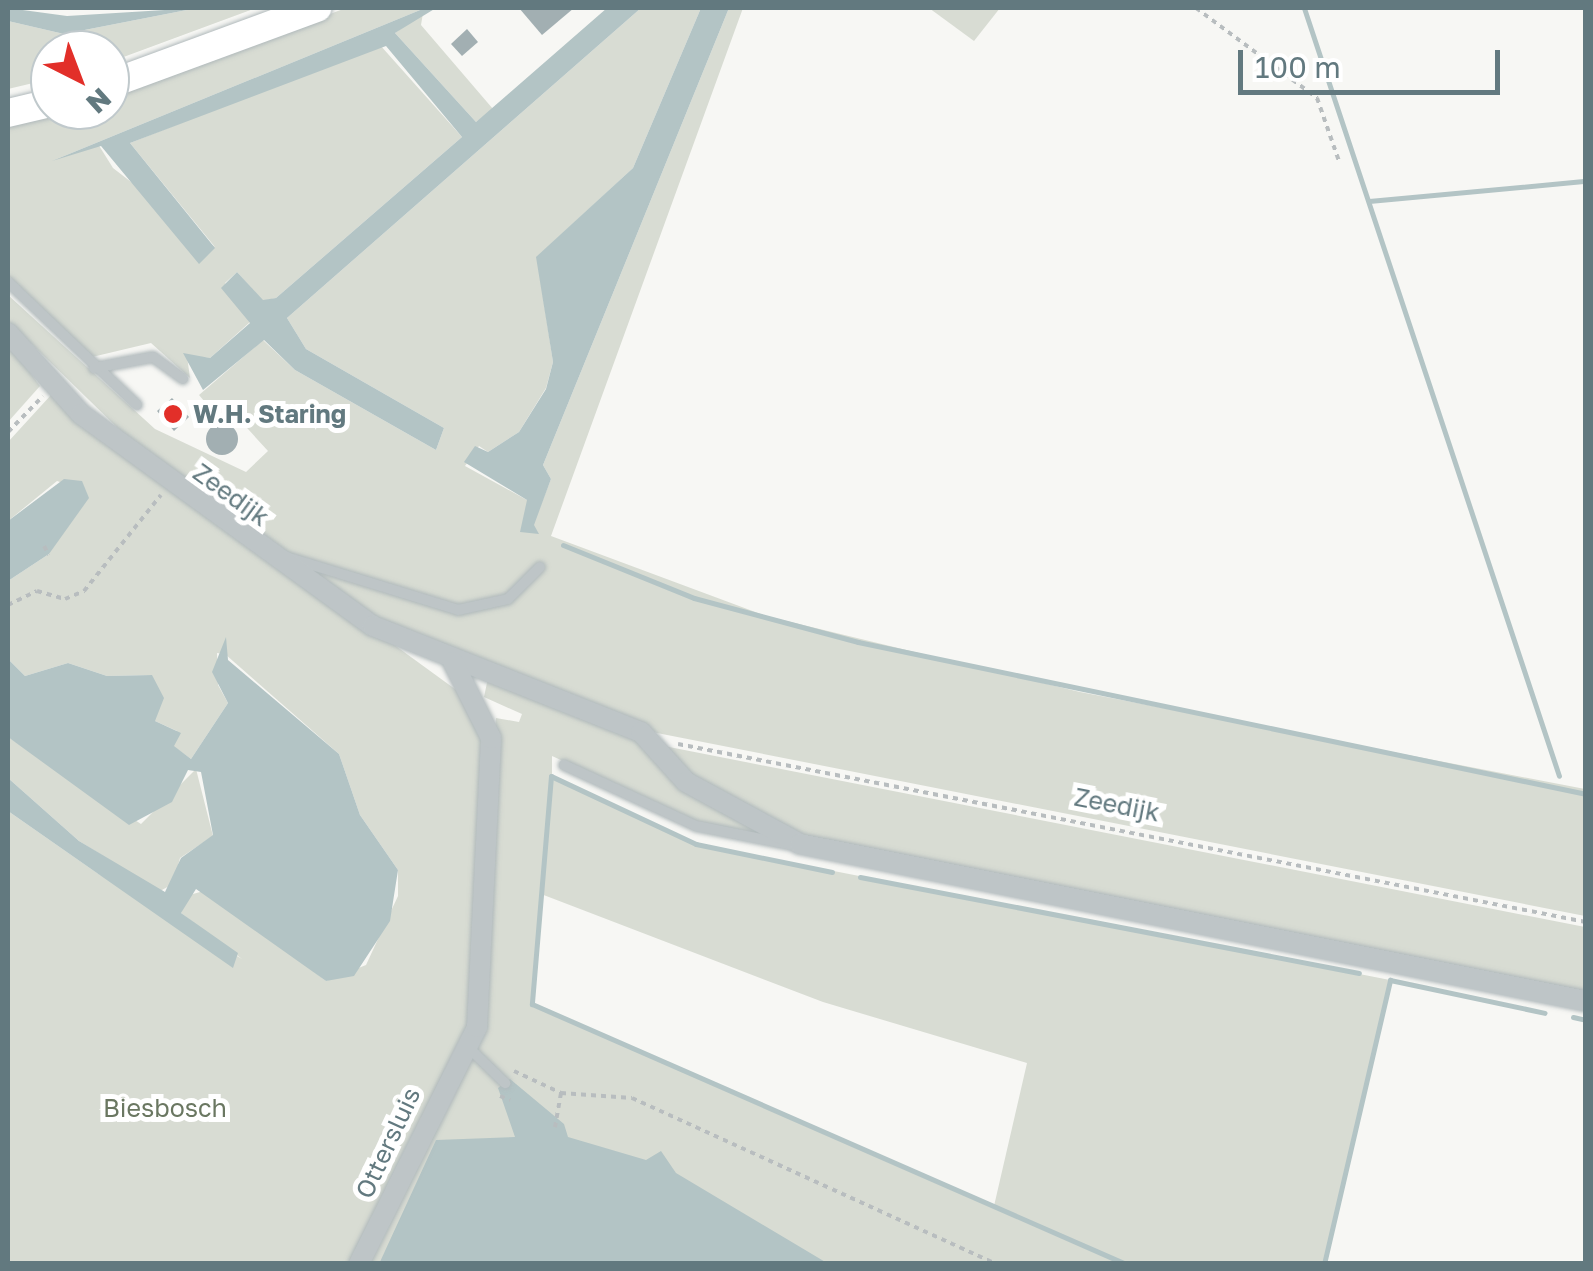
<!DOCTYPE html>
<style>
body{margin:0}
#map{position:relative;width:1593px;height:1271px;overflow:hidden;background:#f7f7f4;font-family:"Golos Text",sans-serif}
div>[style]{position:absolute}
.green>*{inset:0;background:#d8dcd3}
.water>*{inset:0;background:#b3c4c5}
.stream>*{height:5px;margin:-2.5px;padding:0 2.5px;transform-origin:2.5px;border-radius:2.5px;background:#b3c4c5}
.building>*{inset:0;background:#a2afb2}
.round{border-radius:50%}
.path>*{height:4px;margin-top:-2px;transform-origin:0;background:repeating-linear-gradient(90deg,#b8bdbf 0 5px,transparent 0 10px)}
.roads{filter:drop-shadow(0 0 2px #b0b9bb) drop-shadow(0 0 2px #b0b9bb)}
.service>*{height:10px;margin:-5px;padding:0 5px;transform-origin:5px;border-radius:5px;background:#bec5c7}
.minor>*{height:20px;margin:-10px;padding:0 10px;transform-origin:10px;border-radius:10px;background:#bec5c7}
.secondary>*{height:28px;margin:-14px;padding:0 14px;transform-origin:14px;border-radius:14px;background:#fff}
.dots>*{width:28px;height:28px;translate:-50% -50%;box-sizing:border-box;border:5px solid #fff;border-radius:50%}
span{translate:-50% -50%;white-space:nowrap;text-align:center;line-height:1.15;-webkit-text-stroke:10px #fff;paint-order:stroke}
.poi-label{font-size:25px;color:#62797f;font-weight:700}
.left{translate:0 -50%;text-align:left}
.street-label{font-size:25px;color:#62797f}
.park-label{font-size:25px;color:#6a7761}
.frame{position:absolute;inset:0;border:10px solid #62797f;pointer-events:none}
.north{position:absolute;left:30px;top:30px;width:100px;height:100px;box-sizing:border-box;background:#fff;border:2px solid #c0c9cc;border-radius:50%;rotate:138deg;font-size:28px;font-weight:700;line-height:40px;text-align:center;color:#62797f}
.north::after{content:'';display:block;margin:auto;width:35px;height:45px;background:#e22f29;clip-path:polygon(50% 0,100% 100%,50% 72%,0 100%)}
.scale{position:absolute;left:1238px;top:50px;width:262px;height:45px;box-sizing:border-box;border:5px solid #62797f;border-top:0;padding-left:12px;font-size:30px;line-height:35px;white-space:nowrap;color:#62797f;-webkit-text-stroke:8px #fff;paint-order:stroke}
</style>
<div id="map">
<div class="green">
<i style="clip-path:polygon(197px 8px,256px 8px,110px 62px,110px 50px,50px 50px,50px 79px,8px 89px,8px 21px,64px 34px)"></i>
<i style="clip-path:polygon(346px 8px,425px 8px,52px 161px,98px 144px,113px 168px,215px 247px,130px 143px,380px 45px,462px 137px,276px 298px,263px 301px,237px 272px,225px 283px,250px 322px,210px 358px,187px 356px,190px 378px,151px 343px,92px 357px,8px 275px,8px 122px,110px 110px,110px 96px)"></i>
<i style="clip-path:polygon(641px 8px,701px 8px,633px 168px,537px 257px,553px 362px,546px 388px,519px 432px,488px 452px,479px 446px,465px 466px,527px 500px,533px 525px,551px 479px,543px 465px,729px 8px,743px 8px,551px 536px,766px 616px,1080px 692px,1585px 789px,1585px 916px,657px 733px,556px 696px,369px 616px,130px 440px,8px 321px,8px 295px,155px 429px,246px 472px,268px 451px,227px 406px,215px 414px,199px 395px,263px 340px,295px 370px,436px 450px,444px 428px,306px 349px,287px 318px)"></i>
<i style="clip-path:polygon(929px 8px,1000px 8px,974px 41px)"></i>
<i style="clip-path:polygon(423px 13px,421px 25px,493px 109px,476px 122px,395px 33px)"></i>
<i style="clip-path:polygon(8px 343px,40px 386px,8px 422px)"></i>
<i style="clip-path:polygon(evenodd,51px 395px,470px 700px,482px 733px,469px 1054px,496px 718px,519px 722px,522px 714px,484px 697px,488px 678px,629px 734px,779px 840px,695px 821px,552px 756px,552px 776px,696px 844px,1390px 980px,1325px 1263px,8px 1263px,8px 811px,97px 873px,242px 959px,181px 913px,186px 896px,207px 890px,326px 981px,366px 965px,398px 896px,398px 870px,360px 815px,339px 754px,225px 654px,217px 653px,218px 685px,228px 703px,191px 759px,173px 746px,177px 731px,155px 721px,152px 675px,107px 676px,68px 663px,25px 676px,8px 659px,8px 581px,49px 554px,72px 486px,57px 481px,8px 521px,8px 442px,51px 395px,541px 894px,823px 1002px,1027px 1063px,994px 1206px,532px 1004px,541px 894px)"></i>
<i style="clip-path:polygon(8px 737px,141px 824px,196px 769px,213px 836px,180px 858px,173px 884px,160px 891px,79px 841px,8px 778px)"></i>
<i style="clip-path:polygon(664px 746px,1585px 927px,1585px 995px,811px 842px,698px 784px)"></i>
</div>
<div class="water">
<i style="clip-path:polygon(8px 8px,67px 16px,197px 8px,64px 34px,8px 21px)"></i>
<i style="clip-path:polygon(425px 8px,436px 8px,395px 33px,476px 122px,607px 8px,641px 8px,287px 318px,306px 349px,444px 428px,436px 450px,295px 370px,264px 340px,203px 390px,183px 353px,210px 358px,250px 323px,221px 288px,237px 272px,263px 300px,276px 298px,462px 137px,386px 46px,130px 143px,215px 248px,199px 264px,101px 146px,52px 161px)"></i>
<i style="clip-path:polygon(701px 8px,729px 8px,543px 465px,551px 479px,534px 525px,539px 534px,520px 532px,527px 500px,464px 462px,475px 446px,488px 452px,519px 432px,546px 389px,553px 362px,536px 257px,633px 168px)"></i>
<i style="clip-path:polygon(64px 479px,82px 481px,89px 498px,49px 554px,8px 581px,8px 521px)"></i>
<i style="clip-path:polygon(226px 637px,228px 660px,339px 754px,360px 815px,398px 870px,390px 921px,354px 976px,326px 981px,196px 889px,181px 913px,238px 953px,233px 968px,8px 811px,8px 778px,79px 841px,165px 892px,181px 858px,213px 835px,201px 772px,188px 770px,172px 802px,129px 825px,8px 737px,8px 659px,25px 676px,68px 663px,107px 676px,152px 675px,164px 698px,155px 721px,181px 733px,174px 746px,191px 759px,228px 703px,212px 672px)"></i>
<i style="clip-path:polygon(510px 1079px,564px 1124px,568px 1137px,646px 1160px,661px 1151px,676px 1173px,827px 1263px,379px 1264px,436px 1140px,515px 1137px,498px 1088px)"></i>
</div>
<div class="stream">
<i style="left:1304px;top:8px;width:809px;rotate:71.63deg"></i>
<i style="left:1369px;top:201px;width:218px;rotate:-5.3deg"></i>
<i style="left:563px;top:545px;width:141px;rotate:22deg"></i>
<i style="left:694px;top:598px;width:170px;rotate:15deg"></i>
<i style="left:858px;top:642px;width:744px;rotate:11.79deg"></i>
<i style="left:832px;top:872px;width:139px;rotate:-168.4deg"></i>
<i style="left:696px;top:844px;width:160px;rotate:-154.9deg"></i>
<i style="left:551px;top:776px;width:229px;rotate:94.8deg"></i>
<i style="left:532px;top:1004px;width:648px;rotate:23.64deg"></i>
<i style="left:860px;top:877px;width:508px;rotate:10.89deg"></i>
<i style="left:1573px;top:1017px;width:13px;rotate:13deg"></i>
<i style="left:1324px;top:1264px;width:292px;rotate:-76.9deg"></i>
<i style="left:1390px;top:980px;width:158px;rotate:12deg"></i>
</div>
<div class="building">
<i style="clip-path:polygon(519px 8px,574px 8px,542px 35px)"></i>
<i style="clip-path:polygon(467px 29px,478px 42px,462px 56px,451px 44px)"></i>
<i style="clip-path:polygon(172px 398px,189px 417px,174px 431px,157px 411px)"></i>
<i class="round" style="left:206px;top:423px;width:32px;height:32px"></i>
</div>
<div class="path">
<i style="left:1196px;top:8px;width:151px;rotate:36.6deg"></i>
<i style="left:1317px;top:98px;width:67px;rotate:70.8deg"></i>
<i style="left:8px;top:432px;width:50px;rotate:-45.8deg"></i>
<i style="left:44px;top:546px;width:10px;rotate:61deg"></i>
<i style="left:8px;top:605px;width:32px;rotate:-26deg"></i>
<i style="left:37px;top:591px;width:29px;rotate:16deg"></i>
<i style="left:65px;top:599px;width:21px;rotate:-23deg"></i>
<i style="left:84px;top:591px;width:123px;rotate:-51.3deg"></i>
<i style="left:678px;top:744px;width:925px;rotate:11.09deg"></i>
<i style="left:514px;top:1071px;width:52px;rotate:25.1deg"></i>
<i style="left:561px;top:1093px;width:35px;rotate:100deg"></i>
<i style="left:561px;top:1093px;width:71px;rotate:4deg"></i>
<i style="left:632px;top:1098px;width:401px;rotate:24.5deg"></i>
<i style="left:500px;top:1096px;width:11px;rotate:22deg"></i>
</div>
<div class="roads">
<div class="service">
<i style="left:8px;top:282px;width:178px;rotate:43.6deg"></i>
<i style="left:94px;top:368px;width:60px;rotate:-10.6deg"></i>
<i style="left:153px;top:357px;width:37px;rotate:36deg"></i>
<i style="left:283px;top:556px;width:183px;rotate:17.1deg"></i>
<i style="left:458px;top:610px;width:51px;rotate:-12.4deg"></i>
<i style="left:508px;top:599px;width:45px;rotate:-45deg"></i>
<i style="left:564px;top:765px;width:145px;rotate:24.8deg"></i>
<i style="left:696px;top:826px;width:98px;rotate:11.2deg"></i>
<i style="left:468px;top:1047px;width:52px;rotate:44.2deg"></i>
</div>
<div class="minor">
<i style="left:8px;top:333px;width:109px;rotate:48deg"></i>
<i style="left:81px;top:414px;width:361px;rotate:36deg"></i>
<i style="left:373px;top:626px;width:288px;rotate:21.6deg"></i>
<i style="left:641px;top:732px;width:67px;rotate:48deg"></i>
<i style="left:686px;top:782px;width:130px;rotate:28.5deg"></i>
<i style="left:800px;top:844px;width:802px;rotate:11.3deg"></i>
<i style="left:359px;top:1264px;width:265px;rotate:-63.5deg"></i>
<i style="left:477px;top:1027px;width:289px;rotate:-87.2deg"></i>
<i style="left:491px;top:738px;width:85px;rotate:-116.6deg"></i>
</div>
<div class="secondary">
<i style="left:110px;top:84px;width:221px;rotate:-20.2deg"></i>
<i style="left:8px;top:113px;width:43px;rotate:-13.4deg"></i>
</div>
</div>
<div class="dots">
<i style="left:173px;top:414px;background:#e22f29"></i>
</div>
<div class="poi-label">
<span class="left" style="left:193px;top:414px">W.H. Staring</span>
</div>
<div class="street-label">
<span style="left:231px;top:495px;rotate:36deg">Zeedijk</span>
<span style="left:1117px;top:805px;rotate:11deg">Zeedijk</span>
<span style="left:388px;top:1143px;rotate:-65deg">Ottersluis</span>
</div>
<div class="park-label">
<span style="left:165px;top:1108px">Biesbosch</span>
</div>
<div class="frame"></div>
<div class="north">N</div>
<div class="scale">100 m</div>
</div>
